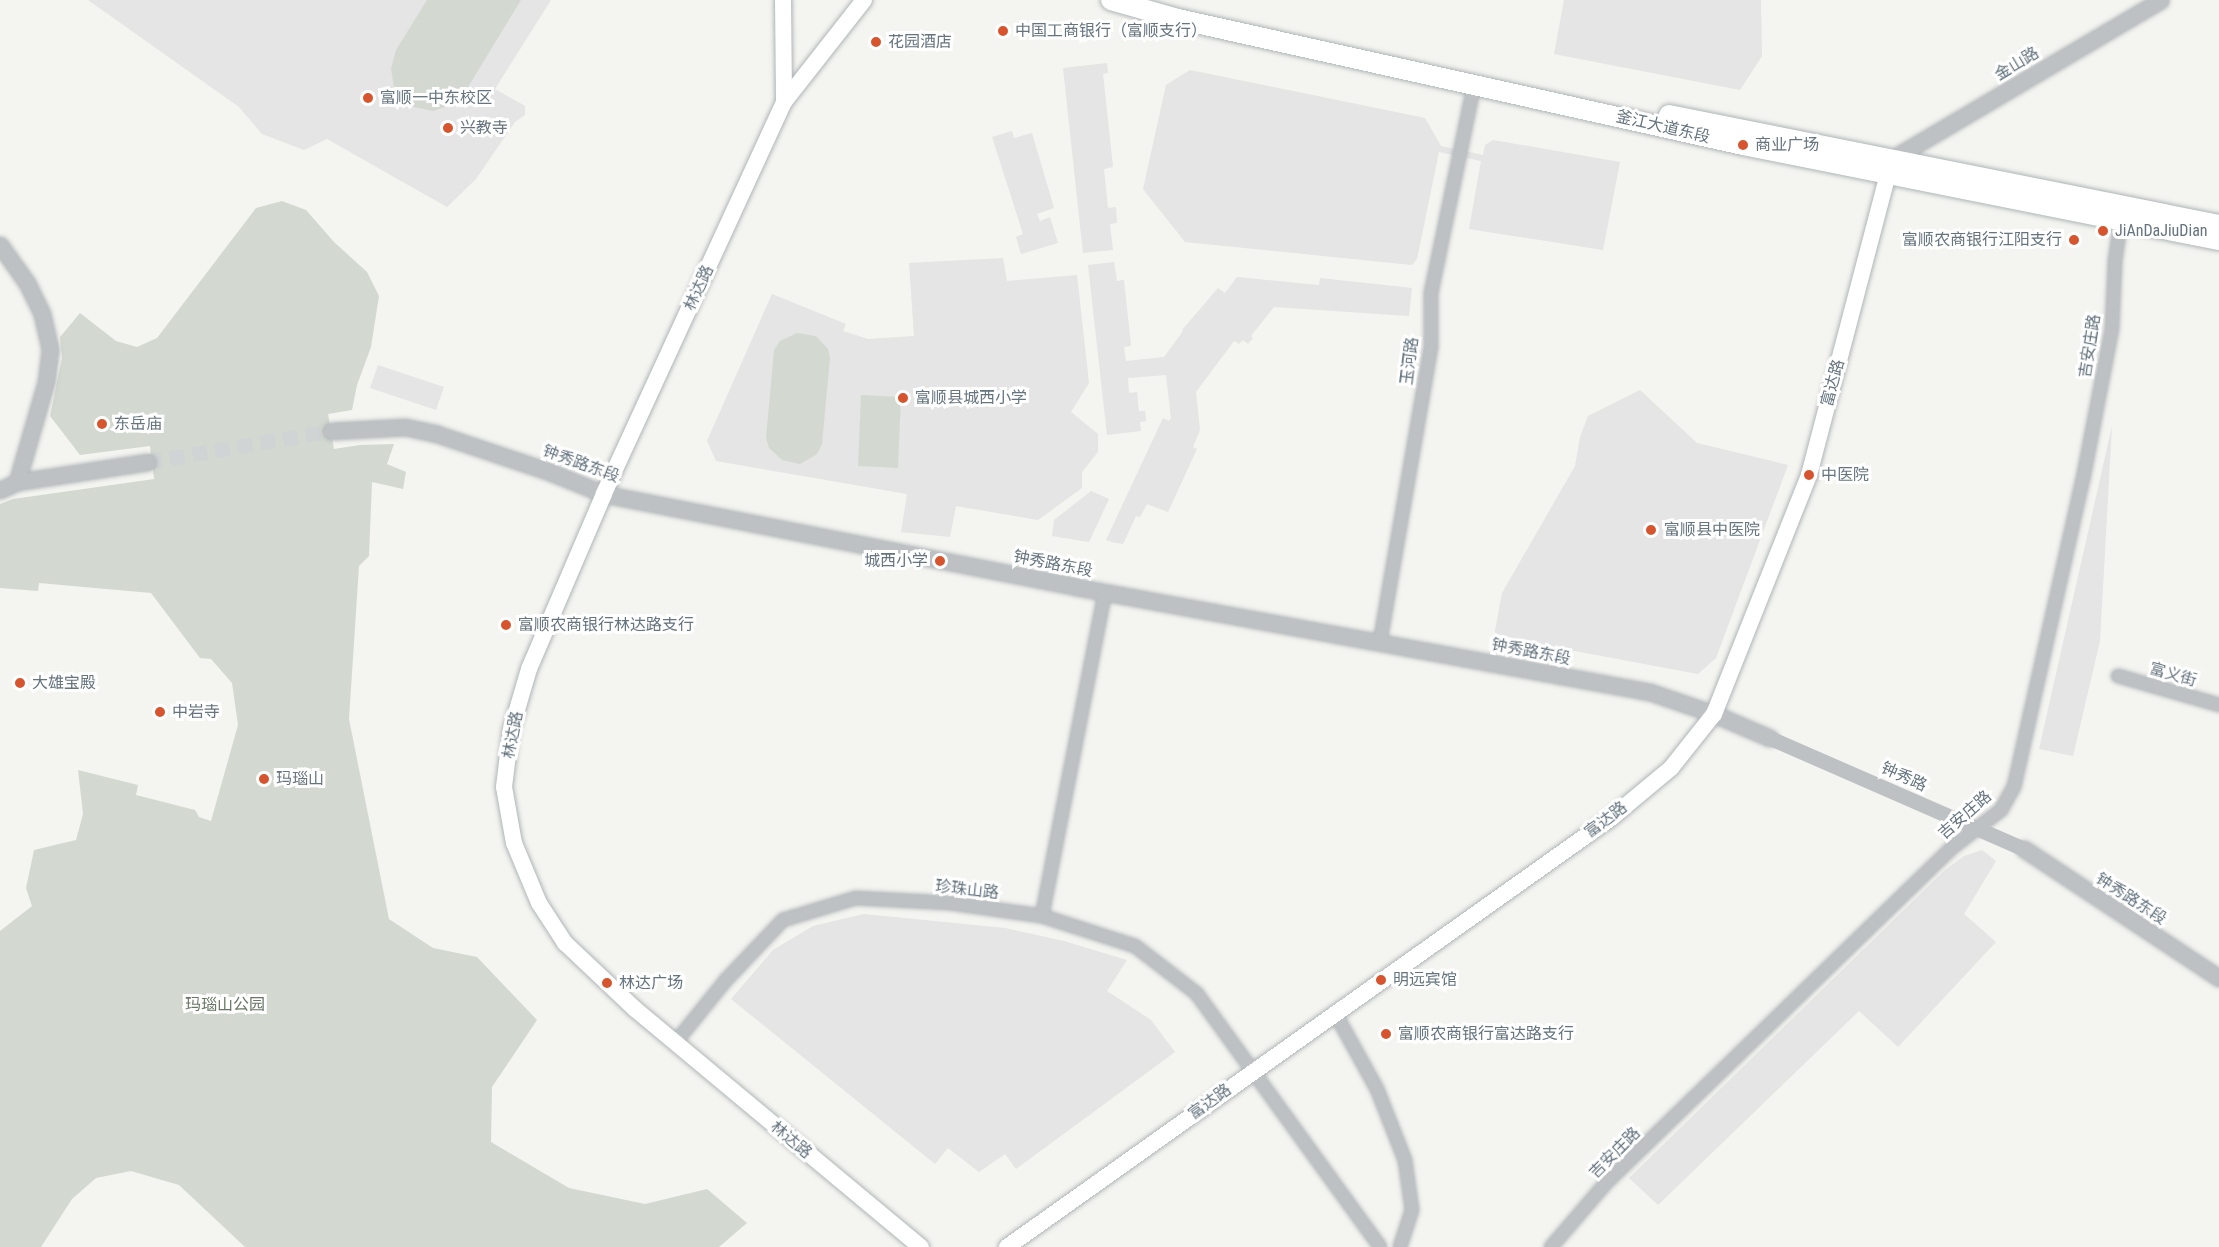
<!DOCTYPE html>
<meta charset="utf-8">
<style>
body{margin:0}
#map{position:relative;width:2219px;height:1247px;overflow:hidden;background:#f4f4f0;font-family:"Roboto Condensed","Noto Sans SC",sans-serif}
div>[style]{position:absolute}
.built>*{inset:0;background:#e4e5e4}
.green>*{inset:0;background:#d3d9d0}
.tertiary-tunnel>*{height:15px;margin-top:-7.5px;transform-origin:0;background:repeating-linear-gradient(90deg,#d0d4d4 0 15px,transparent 0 23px)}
.roads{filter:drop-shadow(0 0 2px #b0b5b8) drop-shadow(0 0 2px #b0b5b8)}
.minor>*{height:12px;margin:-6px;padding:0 6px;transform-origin:6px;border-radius:6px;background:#bdc1c4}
.tertiary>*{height:15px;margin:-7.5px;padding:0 7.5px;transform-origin:7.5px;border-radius:7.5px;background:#bdc1c4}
.secondary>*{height:16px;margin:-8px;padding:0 8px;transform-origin:8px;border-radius:8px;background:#fff}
.primary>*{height:20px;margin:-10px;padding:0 10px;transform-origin:10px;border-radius:10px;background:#fff}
.tertiary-bridge>*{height:15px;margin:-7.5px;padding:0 7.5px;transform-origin:7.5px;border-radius:7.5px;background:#bdc1c4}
.dots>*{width:16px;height:16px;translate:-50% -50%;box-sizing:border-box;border:3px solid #fff;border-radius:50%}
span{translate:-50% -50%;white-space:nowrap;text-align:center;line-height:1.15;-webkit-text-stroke:6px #fff;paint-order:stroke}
.poi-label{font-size:16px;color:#65747f}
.left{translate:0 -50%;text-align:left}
.right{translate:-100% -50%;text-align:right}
.street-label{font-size:16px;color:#65747f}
.park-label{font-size:16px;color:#677763}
</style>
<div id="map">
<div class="built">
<i style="clip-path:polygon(88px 0,551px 0,495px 89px,525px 106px,525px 115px,515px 122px,476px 179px,447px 207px,327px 139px,304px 150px,262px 134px,239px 107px)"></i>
<i style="clip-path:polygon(1564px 0,1761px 0,1762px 56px,1740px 90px,1554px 54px)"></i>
<i style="clip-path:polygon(1107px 63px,1108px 73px,1103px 74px,1113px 167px,1104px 169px,1108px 208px,1116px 207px,1117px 223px,1110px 224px,1113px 250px,1083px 253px,1063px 68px)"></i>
<i style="clip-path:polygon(1190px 70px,1425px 118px,1441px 146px,1483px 155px,1485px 145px,1493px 140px,1620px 162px,1603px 250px,1469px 229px,1481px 161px,1439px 152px,1417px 259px,1412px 265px,1185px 242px,1143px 189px,1166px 85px)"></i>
<i style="clip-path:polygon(1012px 131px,1014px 138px,1032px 133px,1054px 208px,1037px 214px,1040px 221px,1050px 217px,1058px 243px,1021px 254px,1016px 237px,1023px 234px,992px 137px)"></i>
<i style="clip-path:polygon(1003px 258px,1007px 281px,1077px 275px,1089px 383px,1071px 412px,1098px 434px,1098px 452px,1082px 472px,1082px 488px,1038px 520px,956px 506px,950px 537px,901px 532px,907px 494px,716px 461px,707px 441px,772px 294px,846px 324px,843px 331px,868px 339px,914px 336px,909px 263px)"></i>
<i style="clip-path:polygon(1114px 262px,1117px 281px,1124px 280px,1131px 346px,1124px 347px,1126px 361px,1164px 357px,1183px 331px,1182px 330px,1218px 288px,1225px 293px,1237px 277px,1319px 285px,1320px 278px,1412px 288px,1409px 316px,1274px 307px,1251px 336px,1253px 338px,1248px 344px,1243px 340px,1239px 344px,1234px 341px,1196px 392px,1200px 430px,1193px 447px,1197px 449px,1168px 512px,1147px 504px,1140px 517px,1136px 516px,1123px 544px,1112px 542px,1106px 540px,1163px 418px,1169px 421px,1171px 418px,1166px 375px,1128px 378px,1129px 393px,1137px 392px,1139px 411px,1145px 411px,1146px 421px,1140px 422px,1141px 431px,1107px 435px,1088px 265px)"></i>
<i style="clip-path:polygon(378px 365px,444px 387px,436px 410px,370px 388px)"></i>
<i style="clip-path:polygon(1640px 390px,1697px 443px,1788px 465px,1716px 658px,1698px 674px,1494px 636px,1502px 593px,1575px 466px,1580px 437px,1588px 416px)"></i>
<i style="clip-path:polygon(2112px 426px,2100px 641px,2073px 756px,2039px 749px)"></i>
<i style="clip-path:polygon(1091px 491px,1109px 499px,1089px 542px,1052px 536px,1054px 520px)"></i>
<i style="clip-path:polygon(1982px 850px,1996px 861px,1964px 914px,1996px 942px,1898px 1047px,1859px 1011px,1658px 1205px,1629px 1178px,1944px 871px,1964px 856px)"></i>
<i style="clip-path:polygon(864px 914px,1005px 928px,1064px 941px,1127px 960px,1107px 991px,1151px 1020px,1175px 1052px,1016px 1169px,1005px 1154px,979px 1172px,948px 1148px,935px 1164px,731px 999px,773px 950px,813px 926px)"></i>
</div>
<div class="green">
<i style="clip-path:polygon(427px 0,521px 0,465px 92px,451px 105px,433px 111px,414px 107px,406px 102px,394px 87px,391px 69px,396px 50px)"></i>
<i style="clip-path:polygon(282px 201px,306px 210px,334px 242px,367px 272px,379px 296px,371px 347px,357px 385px,352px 410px,328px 414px,334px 449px,360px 445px,394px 444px,387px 464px,406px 472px,403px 489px,372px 482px,369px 556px,359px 566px,349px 719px,389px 919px,433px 948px,477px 957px,537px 1020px,492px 1087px,491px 1142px,569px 1188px,645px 1204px,707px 1189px,747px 1223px,719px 1247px,245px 1247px,179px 1185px,131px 1171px,96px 1178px,72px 1199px,41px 1247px,0 1247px,0 931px,32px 906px,26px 888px,34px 850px,76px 840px,83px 814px,78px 770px,138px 785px,136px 795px,195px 810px,199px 817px,211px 821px,238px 725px,232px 683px,211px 659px,200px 658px,151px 593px,39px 583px,38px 591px,0 588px,0 504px,13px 499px,154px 479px,150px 446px,80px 455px,50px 416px,62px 358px,60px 337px,80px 313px,116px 341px,137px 347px,157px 338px,256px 208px)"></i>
<i style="clip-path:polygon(797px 333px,816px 336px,828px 349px,830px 358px,822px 444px,817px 454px,800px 464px,782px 460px,769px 448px,766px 438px,774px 350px,780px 341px)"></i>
<i style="clip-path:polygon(861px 395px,901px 397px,898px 468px,858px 466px)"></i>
</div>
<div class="tertiary-tunnel">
<i style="left:147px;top:462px;width:187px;rotate:-9.6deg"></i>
</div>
<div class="roads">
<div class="minor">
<i style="left:1380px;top:642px;width:300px;rotate:-80.2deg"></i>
<i style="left:1431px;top:346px;width:53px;rotate:-90deg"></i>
<i style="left:1431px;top:293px;width:212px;rotate:-78.3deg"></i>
<i style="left:2118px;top:676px;width:105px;rotate:16deg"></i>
<i style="left:1042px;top:916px;width:329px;rotate:-79deg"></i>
<i style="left:1335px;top:1013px;width:87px;rotate:61.1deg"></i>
<i style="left:1377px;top:1089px;width:76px;rotate:68.5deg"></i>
<i style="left:1405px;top:1160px;width:50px;rotate:82deg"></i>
<i style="left:1412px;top:1210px;width:39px;rotate:108deg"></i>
<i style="left:675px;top:1043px;width:81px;rotate:-51deg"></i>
<i style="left:726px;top:980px;width:83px;rotate:-46.5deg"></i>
<i style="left:783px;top:920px;width:76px;rotate:-16.8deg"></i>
<i style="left:856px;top:898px;width:94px;rotate:3deg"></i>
<i style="left:950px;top:903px;width:93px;rotate:8deg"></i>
<i style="left:1042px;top:916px;width:98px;rotate:17.9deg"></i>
<i style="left:1135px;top:946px;width:78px;rotate:37.7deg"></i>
<i style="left:1197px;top:994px;width:312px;rotate:54.1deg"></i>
<i style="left:1551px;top:1247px;width:86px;rotate:-49.3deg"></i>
<i style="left:1607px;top:1182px;width:482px;rotate:-44.1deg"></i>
<i style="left:1953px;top:847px;width:61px;rotate:-37.6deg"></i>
<i style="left:2001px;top:810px;width:26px;rotate:-61deg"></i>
<i style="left:2014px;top:787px;width:316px;rotate:-77.4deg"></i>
<i style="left:2083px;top:479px;width:154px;rotate:-79.1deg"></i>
<i style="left:2112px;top:328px;width:67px;rotate:-87.4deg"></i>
<i style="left:2115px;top:261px;width:41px;rotate:-81.7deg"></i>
</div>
<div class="tertiary">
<i style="left:1892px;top:159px;width:312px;rotate:-30.6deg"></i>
<i style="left:0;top:245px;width:47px;rotate:54.6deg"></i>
<i style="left:27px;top:283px;width:34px;rotate:64deg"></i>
<i style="left:42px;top:314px;width:37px;rotate:77deg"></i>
<i style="left:50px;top:350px;width:32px;rotate:97deg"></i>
<i style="left:46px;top:382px;width:104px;rotate:106.2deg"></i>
<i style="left:331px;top:431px;width:74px;rotate:-3.1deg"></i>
<i style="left:405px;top:427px;width:33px;rotate:12deg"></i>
<i style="left:437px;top:434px;width:119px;rotate:18.6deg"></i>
<i style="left:550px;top:472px;width:58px;rotate:22.2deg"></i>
<i style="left:604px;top:494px;width:481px;rotate:11.1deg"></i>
<i style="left:1076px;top:587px;width:584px;rotate:10.37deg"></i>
<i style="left:1650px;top:692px;width:68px;rotate:19deg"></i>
<i style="left:1714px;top:714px;width:61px;rotate:23.2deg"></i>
<i style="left:0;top:490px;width:19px;rotate:-25deg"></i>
<i style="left:17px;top:482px;width:132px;rotate:-8.7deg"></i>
<i style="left:2024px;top:849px;width:234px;rotate:33.5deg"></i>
</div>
<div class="secondary">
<i style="left:783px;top:0;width:102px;rotate:89.4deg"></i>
<i style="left:864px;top:0;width:130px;rotate:128.1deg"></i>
<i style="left:784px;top:102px;width:431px;rotate:114.7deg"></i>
<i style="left:604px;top:494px;width:190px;rotate:113.2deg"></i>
<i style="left:529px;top:669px;width:64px;rotate:106.4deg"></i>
<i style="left:511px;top:730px;width:57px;rotate:97deg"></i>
<i style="left:504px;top:787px;width:57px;rotate:79.9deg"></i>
<i style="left:514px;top:843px;width:65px;rotate:67.4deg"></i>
<i style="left:539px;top:903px;width:48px;rotate:57deg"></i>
<i style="left:565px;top:943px;width:96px;rotate:43.3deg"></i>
<i style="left:635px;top:1009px;width:372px;rotate:39.8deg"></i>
<i style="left:1007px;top:1247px;width:741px;rotate:-35.38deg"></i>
<i style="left:1611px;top:818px;width:78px;rotate:-39.8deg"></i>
<i style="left:1671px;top:768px;width:69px;rotate:-51.5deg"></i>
<i style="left:1714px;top:714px;width:257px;rotate:-68.3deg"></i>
<i style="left:1809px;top:475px;width:323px;rotate:-75.3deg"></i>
</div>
<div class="primary">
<i style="left:1111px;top:0;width:70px;rotate:15.8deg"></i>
<i style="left:1178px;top:19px;width:579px;rotate:12.57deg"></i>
<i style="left:1743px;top:145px;width:485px;rotate:11.3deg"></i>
<i style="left:1669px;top:115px;width:561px;rotate:11.31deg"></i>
</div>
</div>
<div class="tertiary-bridge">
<i style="left:1770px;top:738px;width:277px;rotate:23.6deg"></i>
</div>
<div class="dots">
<i style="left:1003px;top:31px;background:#d6552e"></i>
<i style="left:876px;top:42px;background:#d6552e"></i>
<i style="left:368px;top:98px;background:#d6552e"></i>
<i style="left:448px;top:128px;background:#d6552e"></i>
<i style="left:1743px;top:145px;background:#d6552e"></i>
<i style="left:2103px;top:231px;background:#d6552e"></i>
<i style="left:2074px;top:240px;background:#d6552e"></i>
<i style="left:903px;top:398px;background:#d6552e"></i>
<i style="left:102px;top:424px;background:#d6552e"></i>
<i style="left:1809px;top:475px;background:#d6552e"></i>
<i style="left:1651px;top:530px;background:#d6552e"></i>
<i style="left:940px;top:561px;background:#d6552e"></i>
<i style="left:506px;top:625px;background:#d6552e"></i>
<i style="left:20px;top:683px;background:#d6552e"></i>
<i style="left:160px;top:712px;background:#d6552e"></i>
<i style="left:264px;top:779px;background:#d6552e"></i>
<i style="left:1381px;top:980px;background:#d6552e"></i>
<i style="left:607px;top:983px;background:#d6552e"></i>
<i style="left:1386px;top:1034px;background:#d6552e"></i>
</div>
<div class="poi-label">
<span class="left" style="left:1015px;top:31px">中国工商银行（富顺支行）</span>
<span class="left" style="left:888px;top:42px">花园酒店</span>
<span class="left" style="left:380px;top:98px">富顺一中东校区</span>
<span class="left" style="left:460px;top:128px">兴教寺</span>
<span class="left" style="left:1755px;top:145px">商业广场</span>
<span class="left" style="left:2115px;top:231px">JiAnDaJiuDian</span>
<span class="right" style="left:2062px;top:240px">富顺农商银行江阳支行</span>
<span class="left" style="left:915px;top:398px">富顺县城西小学</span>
<span class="left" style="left:114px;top:424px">东岳庙</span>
<span class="left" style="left:1821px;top:475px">中医院</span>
<span class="left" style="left:1664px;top:530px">富顺县中医院</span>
<span class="right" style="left:928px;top:561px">城西小学</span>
<span class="left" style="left:518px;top:625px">富顺农商银行林达路支行</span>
<span class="left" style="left:32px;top:683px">大雄宝殿</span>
<span class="left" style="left:172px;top:712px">中岩寺</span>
<span class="left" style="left:276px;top:779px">玛瑙山</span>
<span class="left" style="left:1393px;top:980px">明远宾馆</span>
<span class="left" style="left:619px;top:983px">林达广场</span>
<span class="left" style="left:1398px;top:1034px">富顺农商银行富达路支行</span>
</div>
<div class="street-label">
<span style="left:2017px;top:64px;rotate:-31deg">金山路</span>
<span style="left:1663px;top:127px;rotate:13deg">釜江大道东段</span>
<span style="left:699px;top:288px;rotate:-65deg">林达路</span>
<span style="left:2090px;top:346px;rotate:-81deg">吉安庄路</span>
<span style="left:1410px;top:361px;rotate:-83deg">玉河路</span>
<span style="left:1833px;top:383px;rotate:-75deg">富达路</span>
<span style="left:581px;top:464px;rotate:20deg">钟秀路东段</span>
<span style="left:1053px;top:564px;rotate:11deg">钟秀路东段</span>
<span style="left:1531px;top:652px;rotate:11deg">钟秀路东段</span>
<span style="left:2173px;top:675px;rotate:16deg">富义街</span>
<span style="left:513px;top:735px;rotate:-79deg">林达路</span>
<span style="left:1904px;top:777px;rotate:24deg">钟秀路</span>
<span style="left:1965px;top:815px;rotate:-41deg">吉安庄路</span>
<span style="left:1606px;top:820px;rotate:-37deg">富达路</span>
<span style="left:967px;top:890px;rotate:6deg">珍珠山路</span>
<span style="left:2131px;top:899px;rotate:33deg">钟秀路东段</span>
<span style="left:1210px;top:1102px;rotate:-36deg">富达路</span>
<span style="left:791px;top:1140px;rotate:40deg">林达路</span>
<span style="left:1615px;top:1153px;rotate:-45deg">吉安庄路</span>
</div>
<div class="park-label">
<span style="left:225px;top:1005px">玛瑙山公园</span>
</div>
</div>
